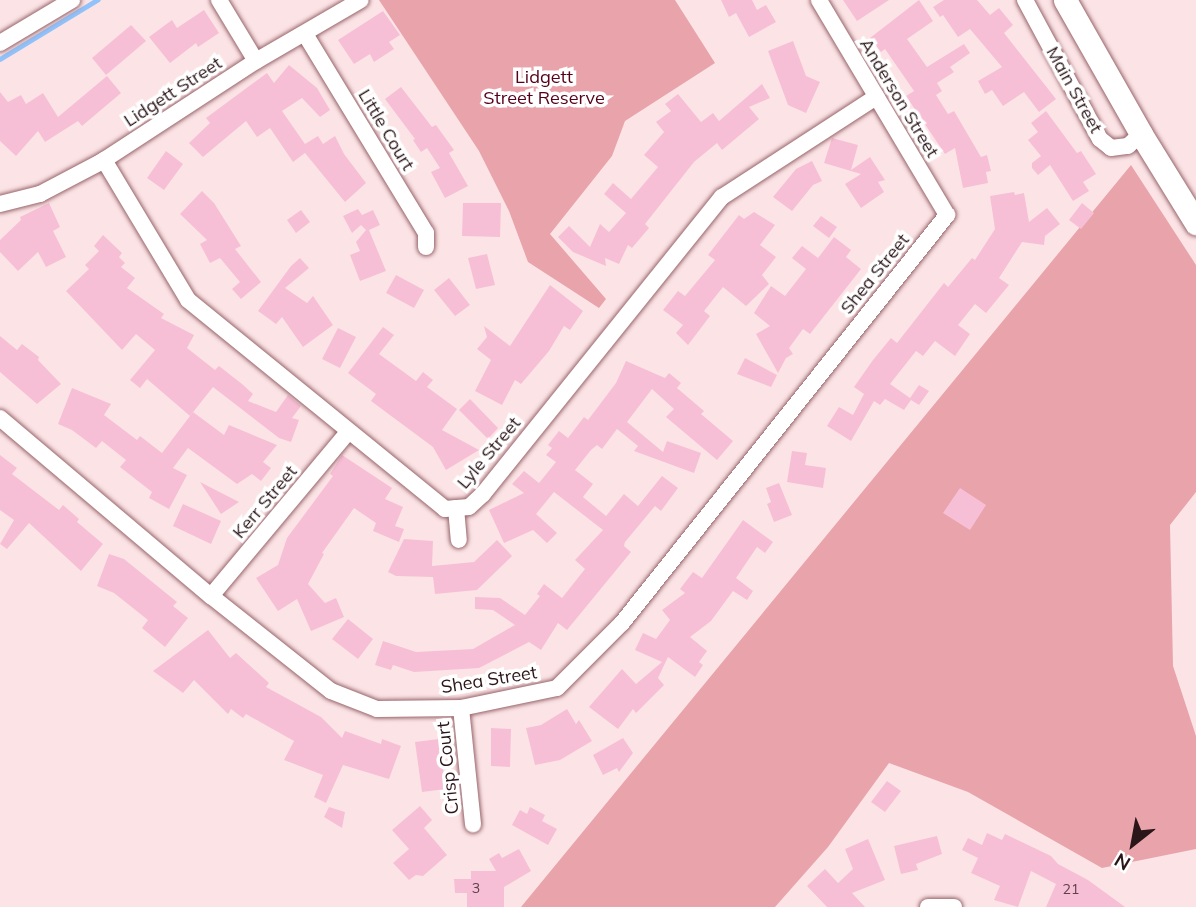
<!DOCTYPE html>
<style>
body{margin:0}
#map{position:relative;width:1196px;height:907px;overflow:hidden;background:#fce4e6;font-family:Mulish,sans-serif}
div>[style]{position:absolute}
.green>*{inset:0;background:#e9a3ab}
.stream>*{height:4.5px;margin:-2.25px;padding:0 2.25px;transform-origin:2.25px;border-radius:2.25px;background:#91c2f9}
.building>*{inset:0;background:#f7bfd6}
.roads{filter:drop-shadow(0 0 2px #97646a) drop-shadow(0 0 2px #97646a)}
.street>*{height:16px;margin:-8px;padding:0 8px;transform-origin:8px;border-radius:8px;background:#fff}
.secondary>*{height:23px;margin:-11.5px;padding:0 11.5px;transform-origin:11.5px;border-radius:11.5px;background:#fff}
span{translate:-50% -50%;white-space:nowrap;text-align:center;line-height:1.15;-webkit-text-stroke:7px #fff;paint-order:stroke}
.number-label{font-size:14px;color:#5d4048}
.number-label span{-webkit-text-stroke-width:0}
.park-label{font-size:18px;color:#56001a}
.street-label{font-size:18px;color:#2a1618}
.north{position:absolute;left:1098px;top:809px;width:70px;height:70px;-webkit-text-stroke:5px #fff;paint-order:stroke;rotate:211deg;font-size:19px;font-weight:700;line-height:28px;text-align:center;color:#2a1618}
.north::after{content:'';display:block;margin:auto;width:24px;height:32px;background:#2a1618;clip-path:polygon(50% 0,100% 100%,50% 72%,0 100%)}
</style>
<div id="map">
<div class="green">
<i style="clip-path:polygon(379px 0,675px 0,715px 63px,625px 121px,612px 156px,550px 234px,606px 299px,599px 308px,528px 262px,509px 211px,479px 151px)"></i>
<i style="clip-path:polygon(1131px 165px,1196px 265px,1196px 492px,1170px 525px,1173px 666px,1196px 736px,1196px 849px,1102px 868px,968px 792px,889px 763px,828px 847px,775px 907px,521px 907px)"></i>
</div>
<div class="stream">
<i style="left:0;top:59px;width:114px;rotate:-31.3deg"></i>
</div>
<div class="building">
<i style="clip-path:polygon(721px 0,752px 0,757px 10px,766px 5px,776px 22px,749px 37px,736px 13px,729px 17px)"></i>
<i style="clip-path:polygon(843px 0,889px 0,857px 21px)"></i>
<i style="clip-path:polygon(919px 0,933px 21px,907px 39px,927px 67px,964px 44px,970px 53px,950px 67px,954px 72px,937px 83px,942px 91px,936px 95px,948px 114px,954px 111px,981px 157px,987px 155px,991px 171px,986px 172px,988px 183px,963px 188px,955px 148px,945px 154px,906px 96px,914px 91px,885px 49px,881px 52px,870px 38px)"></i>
<i style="clip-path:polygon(944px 0,977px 0,990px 15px,999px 8px,1013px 25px,1004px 33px,1056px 99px,1039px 112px,1024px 92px,1003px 106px,992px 90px,985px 94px,978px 81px,1002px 67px,970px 29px,958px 37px,943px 15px,940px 17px,933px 7px)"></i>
<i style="clip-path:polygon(204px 10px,219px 33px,198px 47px,196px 43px,170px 63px,149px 37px,172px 20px,177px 28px)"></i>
<i style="clip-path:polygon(383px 11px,400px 35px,389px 42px,394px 49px,374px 62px,370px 54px,354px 64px,338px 40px)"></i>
<i style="clip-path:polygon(131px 25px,146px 41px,106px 75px,92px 58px)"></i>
<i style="clip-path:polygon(793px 41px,806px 76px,820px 82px,806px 113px,788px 105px,768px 51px)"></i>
<i style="clip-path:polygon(289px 65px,317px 88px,330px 110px,320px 117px,302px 98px,282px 111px,305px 144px,318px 136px,323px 144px,335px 136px,344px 154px,366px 183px,345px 202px,305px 153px,293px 162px,270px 128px,257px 137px,246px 121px,203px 157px,189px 143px,210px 123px,206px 118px,267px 73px,274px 83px)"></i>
<i style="clip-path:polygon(107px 76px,121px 93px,82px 126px,78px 121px,45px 142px,38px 131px,16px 156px,0 141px,0 92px,8px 102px,21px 95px,26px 104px,43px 93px,58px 117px)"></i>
<i style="clip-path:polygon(762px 84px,770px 98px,749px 107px,759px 119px,722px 150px,717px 143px,694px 162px,645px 224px,649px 228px,632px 248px,628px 245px,619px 264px,605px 258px,606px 266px,573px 252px,558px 237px,569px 226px,590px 247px,600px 224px,609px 232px,626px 213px,604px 194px,613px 183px,631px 199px,658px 167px,644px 155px,664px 132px,656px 122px,671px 111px,665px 104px,678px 94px,701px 122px,713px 113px,719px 121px)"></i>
<i style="clip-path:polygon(401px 87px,432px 127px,436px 125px,454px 150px,449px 153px,468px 186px,445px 198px,431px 172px,440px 168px,427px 148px,421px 152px,413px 140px,415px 139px,385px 99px)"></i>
<i style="clip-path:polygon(1046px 111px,1077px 153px,1081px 151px,1096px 174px,1083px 182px,1089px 191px,1073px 201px,1050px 165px,1038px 175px,1032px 168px,1032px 163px,1041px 156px,1028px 140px,1038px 132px,1031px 123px)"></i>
<i style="clip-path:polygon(832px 138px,858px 145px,851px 170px,870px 157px,885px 180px,878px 182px,884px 192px,861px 208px,845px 184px,861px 174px,824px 163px)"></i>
<i style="clip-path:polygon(166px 151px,183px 164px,164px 190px,147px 178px)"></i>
<i style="clip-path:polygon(812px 161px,822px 181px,813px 185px,792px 211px,773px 197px,796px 169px)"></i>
<i style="clip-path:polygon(202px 191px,214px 203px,241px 246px,235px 249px,261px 282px,241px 299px,232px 289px,240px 282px,220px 258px,210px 263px,200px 244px,207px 240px,180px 214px)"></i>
<i style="clip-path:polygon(1014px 192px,1015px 195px,1024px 193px,1029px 222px,1047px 208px,1060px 224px,1045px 236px,1044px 245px,1022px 242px,999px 278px,1009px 285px,986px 313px,975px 304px,958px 325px,970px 334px,955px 356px,935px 341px,923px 356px,916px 351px,890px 384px,910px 398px,919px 385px,929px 391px,919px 405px,911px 400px,904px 410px,885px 399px,880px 405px,874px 401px,851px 441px,827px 426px,839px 407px,853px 415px,864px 394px,854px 387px,873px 360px,891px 338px,897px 343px,944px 283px,948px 287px,972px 258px,975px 260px,995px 229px,990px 196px)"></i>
<i style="clip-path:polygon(49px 203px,60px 227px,53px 231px,66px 257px,46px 267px,38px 252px,18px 271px,0 252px,0 240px,21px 220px,20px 217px)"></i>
<i style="clip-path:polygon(463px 203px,501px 203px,500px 237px,462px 236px)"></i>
<i style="clip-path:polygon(1082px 203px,1094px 213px,1081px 229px,1069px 220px)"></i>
<i style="clip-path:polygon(358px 209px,362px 215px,373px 210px,380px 225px,369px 230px,386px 271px,360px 281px,350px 255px,360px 251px,356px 242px,366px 230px,361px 225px,352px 233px,343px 216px)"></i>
<i style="clip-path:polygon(301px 210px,310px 222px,296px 233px,287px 220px)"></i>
<i style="clip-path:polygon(754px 212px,775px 225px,760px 245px,776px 257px,762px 275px,769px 284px,746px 306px,723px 287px,704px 311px,710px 316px,688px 345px,676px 333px,683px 325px,663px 310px,678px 291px,685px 296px,715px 260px,708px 255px,739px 215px,744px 219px)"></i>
<i style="clip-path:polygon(821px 216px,837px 227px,829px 238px,813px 226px)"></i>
<i style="clip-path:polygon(103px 235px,122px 253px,119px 257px,125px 263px,121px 267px,135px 278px,127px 288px,164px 314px,161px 318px,194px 335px,187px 348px,215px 370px,219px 366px,242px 384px,253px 394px,248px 401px,276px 412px,288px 395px,301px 406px,292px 418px,299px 420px,291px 442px,279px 438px,213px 387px,190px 416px,147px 379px,140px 388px,130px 380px,155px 350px,136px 334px,122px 350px,66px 291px,89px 269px,85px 265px,99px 251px,94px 246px)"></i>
<i style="clip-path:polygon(834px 237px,851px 250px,846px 257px,861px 269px,810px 334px,803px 329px,789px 348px,793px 354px,786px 358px,778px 373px,756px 334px,770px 326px,754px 313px,771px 286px,785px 296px,806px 269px,792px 258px,802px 246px,818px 258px)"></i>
<i style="clip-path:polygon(487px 254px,495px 285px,476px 289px,468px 258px)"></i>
<i style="clip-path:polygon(300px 258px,309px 268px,285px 288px,307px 303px,313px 296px,333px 325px,303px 347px,282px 317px,276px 324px,258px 311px,291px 266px)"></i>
<i style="clip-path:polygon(396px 275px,424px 290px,414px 308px,386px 293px)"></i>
<i style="clip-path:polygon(449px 278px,470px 305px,455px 316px,434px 290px)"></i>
<i style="clip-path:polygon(550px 285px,583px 311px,570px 330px,564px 326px,549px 351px,521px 384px,515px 380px,502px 405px,475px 391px,491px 360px,477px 349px,487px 337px,484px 326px,510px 346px)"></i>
<i style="clip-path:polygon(383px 327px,394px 335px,379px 354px,416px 381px,423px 372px,433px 380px,427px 387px,457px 409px,442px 430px,479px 450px,446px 470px,433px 447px,371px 401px,376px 394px,348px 373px)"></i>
<i style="clip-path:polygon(338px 328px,356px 337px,340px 368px,322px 359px)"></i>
<i style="clip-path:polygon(0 336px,17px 350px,22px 344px,39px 357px,38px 360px,61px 384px,37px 404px,0 372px)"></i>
<i style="clip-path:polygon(745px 358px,777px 375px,771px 387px,737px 374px)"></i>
<i style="clip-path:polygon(626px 361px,665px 378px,669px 373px,681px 383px,677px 388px,704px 411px,701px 414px,733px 441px,717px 460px,666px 417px,674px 409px,652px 389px,627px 422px,663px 452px,667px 441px,701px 453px,694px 473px,634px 451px,638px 446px,617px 429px,602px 449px,597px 445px,591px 450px,575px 470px,593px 484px,583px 497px,606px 516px,624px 494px,638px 506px,662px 476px,678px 488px,661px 511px,655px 506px,625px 542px,624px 546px,631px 552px,567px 630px,558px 623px,541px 650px,529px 642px,479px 668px,414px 672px,393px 665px,391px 670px,375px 665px,383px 641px,416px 652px,473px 649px,515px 625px,493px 610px,475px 609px,475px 597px,500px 598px,525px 615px,540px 596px,537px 594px,544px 584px,562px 598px,585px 569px,575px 560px,603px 530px,554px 492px,536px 514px,557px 533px,547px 543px,533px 530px,504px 543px,489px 510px,524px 493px,512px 484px,524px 471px,539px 483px,556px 462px,546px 455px,552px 448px,548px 445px,559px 431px,568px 438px,584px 417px,588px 420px,616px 383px)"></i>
<i style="clip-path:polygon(72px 388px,111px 404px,104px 415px,137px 440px,140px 436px,162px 453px,193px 412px,224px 435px,229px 425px,277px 445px,263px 462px,271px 468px,261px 481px,252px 474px,237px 484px,188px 448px,173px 468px,187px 475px,169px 509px,149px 498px,152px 492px,120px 467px,126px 460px,102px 441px,96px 448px,72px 430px,58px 424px)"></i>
<i style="clip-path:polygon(470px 399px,498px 428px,488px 439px,459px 410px)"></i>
<i style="clip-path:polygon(792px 451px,807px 453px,805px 465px,826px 468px,823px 488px,787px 482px)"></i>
<i style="clip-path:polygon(0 455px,17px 468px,12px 474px,59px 510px,63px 505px,79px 519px,77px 522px,103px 544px,81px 571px,29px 523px,7px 549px,0 544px,14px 520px,0 510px)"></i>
<i style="clip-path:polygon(342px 455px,392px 488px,385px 499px,403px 507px,395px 526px,404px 529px,399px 542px,373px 531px,376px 523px,354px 508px,322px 553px,324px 554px,308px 584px,325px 603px,336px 598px,344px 617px,311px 631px,297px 599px,278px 611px,256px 578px,278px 565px,287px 538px,333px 476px,330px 474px)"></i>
<i style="clip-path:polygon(200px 482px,239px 502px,221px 514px)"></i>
<i style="clip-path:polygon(779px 483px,792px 515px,774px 522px,767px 504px,771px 502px,766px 488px)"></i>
<i style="clip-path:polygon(960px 488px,986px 505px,970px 530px,943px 513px)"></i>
<i style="clip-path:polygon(183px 504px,221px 521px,211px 544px,173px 526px)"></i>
<i style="clip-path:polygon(743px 520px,773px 542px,765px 553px,757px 547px,736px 578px,753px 591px,747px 600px,733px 591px,711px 621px,690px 637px,707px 651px,699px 662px,703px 665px,695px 677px,668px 657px,658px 678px,664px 685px,636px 713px,633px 709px,618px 729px,589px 707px,622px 669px,636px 684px,662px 662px,635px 650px,643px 633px,656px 639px,670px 620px,662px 610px,685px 593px,680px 589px,693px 572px,702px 578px)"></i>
<i style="clip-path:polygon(404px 539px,433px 541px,432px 566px,474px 562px,497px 540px,512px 556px,477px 590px,435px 594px,433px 577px,396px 576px,388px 572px)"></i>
<i style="clip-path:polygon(109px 554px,124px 559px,177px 602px,173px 606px,188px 618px,165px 647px,142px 628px,148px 620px,114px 593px,97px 586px)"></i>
<i style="clip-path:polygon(348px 619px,373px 639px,358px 659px,332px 639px)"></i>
<i style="clip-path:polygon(208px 630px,230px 658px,236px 653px,269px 683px,266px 687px,321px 717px,342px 738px,345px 731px,381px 744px,382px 739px,401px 746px,389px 779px,343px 765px,326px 803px,314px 797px,323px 775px,284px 760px,294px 741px,246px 714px,243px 718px,231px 709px,228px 714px,194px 680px,183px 693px,153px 671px)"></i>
<i style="clip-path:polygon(567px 709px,576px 724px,579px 720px,592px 741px,560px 760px,535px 765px,526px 728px,541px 725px)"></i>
<i style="clip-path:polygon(491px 728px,511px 729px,510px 767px,491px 766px)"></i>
<i style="clip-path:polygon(623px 738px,633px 753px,619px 772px,617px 768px,603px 775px,593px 755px)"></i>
<i style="clip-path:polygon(439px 739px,446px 789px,422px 792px,415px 742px)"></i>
<i style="clip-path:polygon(887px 781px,901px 791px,885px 812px,871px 802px)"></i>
<i style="clip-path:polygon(420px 806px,432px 820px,424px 828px,447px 855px,423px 876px,416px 875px,409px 880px,393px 863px,409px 849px,392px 830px)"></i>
<i style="clip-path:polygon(329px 807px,345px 812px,342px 828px,324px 817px)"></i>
<i style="clip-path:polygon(530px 807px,545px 815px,542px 821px,557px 829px,548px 845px,512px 825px,520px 810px,527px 814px)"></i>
<i style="clip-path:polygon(987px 833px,1002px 840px,1005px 834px,1051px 856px,1058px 864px,1088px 880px,1125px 907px,1046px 907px,1056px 884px,1031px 871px,1018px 907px,994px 900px,1000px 886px,971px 873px,978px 858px,962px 850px,968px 838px,982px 845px)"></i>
<i style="clip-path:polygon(937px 836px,942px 854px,916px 864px,918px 870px,901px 874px,894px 846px)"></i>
<i style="clip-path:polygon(868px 839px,885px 880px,852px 893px,865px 907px,827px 907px,807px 886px,825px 869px,838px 883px,853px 869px,845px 849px)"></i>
<i style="clip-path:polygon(519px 849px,531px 871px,504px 887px,504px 907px,467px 907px,467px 893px,455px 893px,454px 879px,471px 879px,471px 871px,496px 871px,489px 859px,499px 853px,502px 858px)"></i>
</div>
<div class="roads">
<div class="street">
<i style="left:219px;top:0;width:71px;rotate:58.8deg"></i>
<i style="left:1025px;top:0;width:158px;rotate:61.7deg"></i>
<i style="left:1100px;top:139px;width:14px;rotate:39deg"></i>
<i style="left:1111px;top:148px;width:17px;rotate:-7deg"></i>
<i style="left:1128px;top:146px;width:18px;rotate:-43deg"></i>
<i style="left:305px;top:34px;width:233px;rotate:58.7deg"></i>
<i style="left:426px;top:233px;width:14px;rotate:90deg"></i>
<i style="left:0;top:43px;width:84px;rotate:-30.8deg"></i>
<i style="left:104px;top:160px;width:163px;rotate:59deg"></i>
<i style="left:188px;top:300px;width:331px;rotate:39.1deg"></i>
<i style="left:445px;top:509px;width:24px;rotate:-5deg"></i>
<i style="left:469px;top:507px;width:19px;rotate:-43deg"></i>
<i style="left:483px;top:494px;width:381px;rotate:-51.2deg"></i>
<i style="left:722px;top:197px;width:184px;rotate:-33deg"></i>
<i style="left:0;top:204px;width:41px;rotate:-14deg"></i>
<i style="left:40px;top:194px;width:69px;rotate:-27.7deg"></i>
<i style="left:101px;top:162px;width:185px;rotate:-33.1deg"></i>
<i style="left:256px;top:61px;width:121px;rotate:-30.2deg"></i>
<i style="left:0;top:418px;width:276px;rotate:40.2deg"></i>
<i style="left:211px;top:596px;width:153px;rotate:38.4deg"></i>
<i style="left:331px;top:691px;width:49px;rotate:21.4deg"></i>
<i style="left:377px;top:709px;width:84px;rotate:-0.7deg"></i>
<i style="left:461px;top:708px;width:98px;rotate:-11.8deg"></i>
<i style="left:557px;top:688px;width:92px;rotate:-45deg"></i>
<i style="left:622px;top:623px;width:522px;rotate:-51.46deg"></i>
<i style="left:947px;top:215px;width:250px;rotate:-120.8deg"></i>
<i style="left:456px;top:508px;width:32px;rotate:85deg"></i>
<i style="left:211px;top:596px;width:214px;rotate:-50.1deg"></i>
<i style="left:461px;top:708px;width:117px;rotate:84.1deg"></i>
<i style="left:928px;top:907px;width:26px"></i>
</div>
<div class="secondary">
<i style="left:1065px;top:0;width:154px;rotate:60.4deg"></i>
<i style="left:1141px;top:134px;width:105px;rotate:58.3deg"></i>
</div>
</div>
<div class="number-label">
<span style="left:476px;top:888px">3</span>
<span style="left:1071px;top:889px">21</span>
</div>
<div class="park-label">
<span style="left:544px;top:88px">Lidgett<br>Street Reserve</span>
</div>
<div class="street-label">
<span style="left:1074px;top:90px;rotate:61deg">Main Street</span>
<span style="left:173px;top:92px;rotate:-33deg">Lidgett Street</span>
<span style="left:899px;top:98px;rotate:59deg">Anderson Street</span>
<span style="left:386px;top:130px;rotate:59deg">Little Court</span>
<span style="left:875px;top:274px;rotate:-51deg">Shea Street</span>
<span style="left:489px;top:453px;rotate:-50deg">Lyle Street</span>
<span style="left:265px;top:502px;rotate:-50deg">Kerr Street</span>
<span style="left:489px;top:680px;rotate:-9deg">Shea Street</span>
<span style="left:448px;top:768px;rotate:-96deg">Crisp Court</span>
</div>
<div class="north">N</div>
</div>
